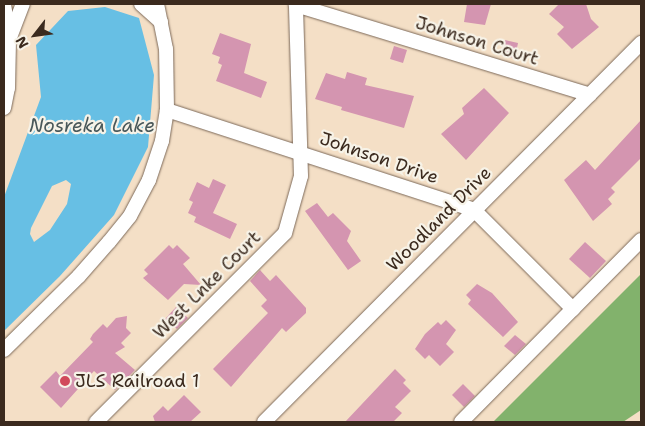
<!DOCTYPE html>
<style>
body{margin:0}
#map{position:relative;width:645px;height:426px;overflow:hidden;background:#f4dfc6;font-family:"Shantell Sans",sans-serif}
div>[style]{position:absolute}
.forest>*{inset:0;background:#82b26c}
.water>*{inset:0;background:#67bfe4}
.building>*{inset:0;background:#d495b0}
.roads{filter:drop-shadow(0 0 1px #7c6959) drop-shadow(0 0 1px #7c6959)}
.street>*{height:14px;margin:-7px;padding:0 7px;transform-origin:7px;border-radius:7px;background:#fff}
.dots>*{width:14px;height:14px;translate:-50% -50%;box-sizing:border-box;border:2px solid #f7f3e8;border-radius:50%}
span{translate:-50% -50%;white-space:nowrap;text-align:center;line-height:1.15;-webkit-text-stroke:4.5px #f7f3e8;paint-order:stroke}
.street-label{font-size:18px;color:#3b2a1e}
.poi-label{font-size:18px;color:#3b2a1e}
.left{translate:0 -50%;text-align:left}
.water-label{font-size:19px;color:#485759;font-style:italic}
.frame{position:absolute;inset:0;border:5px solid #3b2a1e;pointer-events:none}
.north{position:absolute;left:10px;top:10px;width:50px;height:50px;-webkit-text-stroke:4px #f7f3e8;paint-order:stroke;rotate:240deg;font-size:14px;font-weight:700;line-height:20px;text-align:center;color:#3b2a1e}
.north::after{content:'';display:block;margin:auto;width:18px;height:22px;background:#3b2a1e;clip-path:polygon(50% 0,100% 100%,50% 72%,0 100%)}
</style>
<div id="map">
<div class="forest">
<i style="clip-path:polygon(641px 274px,641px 410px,623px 422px,493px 422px)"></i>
</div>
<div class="water">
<i style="clip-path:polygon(evenodd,105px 7px,139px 18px,154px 75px,148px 147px,114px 215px,60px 276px,4px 331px,4px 197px,41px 97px,36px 45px,68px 11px,105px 7px,66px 180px,71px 184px,67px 204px,50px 230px,34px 242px,30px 234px,31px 228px,52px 186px,66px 180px)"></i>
</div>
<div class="building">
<i style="clip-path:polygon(467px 4px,491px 4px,485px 25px,464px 22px)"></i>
<i style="clip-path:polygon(559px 4px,586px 4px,591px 19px,599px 27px,572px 49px,557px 34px,564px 27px,549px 14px)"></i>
<i style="clip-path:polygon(220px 33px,251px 44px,244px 73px,267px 82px,261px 98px,216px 81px,222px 65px,218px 63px,220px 57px,212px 54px)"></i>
<i style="clip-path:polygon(505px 40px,518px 43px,515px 58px,502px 56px)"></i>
<i style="clip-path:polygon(394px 46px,407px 50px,403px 63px,390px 59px)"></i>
<i style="clip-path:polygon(347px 72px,367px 78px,365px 85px,414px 96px,404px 128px,341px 110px,342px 107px,315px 99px,326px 73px,345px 79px)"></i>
<i style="clip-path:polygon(484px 88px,509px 113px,466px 160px,441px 134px,464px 114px,462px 108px)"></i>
<i style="clip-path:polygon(641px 120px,641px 158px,611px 188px,615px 192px,608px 199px,612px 204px,593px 221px,564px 180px,586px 160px,595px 170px)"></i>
<i style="clip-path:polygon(213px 179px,226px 185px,213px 213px,237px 224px,230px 239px,194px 222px,196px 217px,188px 213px,193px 202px,189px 200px,197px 182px,209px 188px)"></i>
<i style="clip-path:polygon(317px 203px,328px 217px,333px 213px,351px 231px,347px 241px,361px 261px,348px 270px,305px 211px)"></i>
<i style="clip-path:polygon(585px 242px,606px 261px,590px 278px,569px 259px)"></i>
<i style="clip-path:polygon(169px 245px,173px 249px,177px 245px,190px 258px,183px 264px,201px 285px,184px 284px,168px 300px,143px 278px,148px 274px,144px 270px)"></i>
<i style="clip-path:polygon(260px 270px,270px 281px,276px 275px,306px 308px,306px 313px,286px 332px,282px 328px,231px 387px,213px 369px,268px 313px,261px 306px,267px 300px,250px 281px)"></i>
<i style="clip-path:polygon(477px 284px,492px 293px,518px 322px,503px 337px,468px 304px,471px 300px,466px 295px)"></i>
<i style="clip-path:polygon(176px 307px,188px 318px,177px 329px,165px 319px)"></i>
<i style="clip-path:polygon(127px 316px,126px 328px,131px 333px,121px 343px,125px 347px,115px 353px,135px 370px,115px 390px,94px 371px,61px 408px,40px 387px,56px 371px,60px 376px,93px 342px,90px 339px,93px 334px,103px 324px,107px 328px,116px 318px)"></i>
<i style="clip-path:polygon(446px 320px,456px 330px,446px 344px,454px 352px,440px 366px,429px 355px,425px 359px,415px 349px,425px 334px,438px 322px,441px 325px)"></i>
<i style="clip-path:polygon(515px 335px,526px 344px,515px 355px,504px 346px)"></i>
<i style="clip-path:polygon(395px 369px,406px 380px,403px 383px,411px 391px,395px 407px,402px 413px,393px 422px,345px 422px)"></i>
<i style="clip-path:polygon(463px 384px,475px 396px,464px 407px,452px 395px)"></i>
<i style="clip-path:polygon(184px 395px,201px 412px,190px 422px,155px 422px,153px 416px,163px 406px,168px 411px)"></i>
</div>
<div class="roads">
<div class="street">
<i style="left:141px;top:4px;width:27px;rotate:42deg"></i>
<i style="left:4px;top:5px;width:27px;rotate:80deg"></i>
<i style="left:296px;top:5px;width:307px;rotate:17deg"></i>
<i style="left:4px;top:108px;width:20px;rotate:-79deg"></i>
<i style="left:8px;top:88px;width:48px;rotate:-88.8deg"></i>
<i style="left:9px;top:40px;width:39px;rotate:-69deg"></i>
<i style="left:167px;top:110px;width:323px;rotate:18deg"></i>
<i style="left:474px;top:210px;width:140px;rotate:45deg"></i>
<i style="left:4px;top:350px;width:105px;rotate:-44.6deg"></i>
<i style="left:79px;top:276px;width:45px;rotate:-48.6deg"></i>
<i style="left:109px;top:242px;width:33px;rotate:-51deg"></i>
<i style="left:130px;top:216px;width:41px;rotate:-62.2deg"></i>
<i style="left:149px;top:180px;width:41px;rotate:-71.6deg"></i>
<i style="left:162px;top:141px;width:31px;rotate:-81deg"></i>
<i style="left:167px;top:110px;width:61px;rotate:-90.9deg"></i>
<i style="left:166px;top:49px;width:46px;rotate:-101.3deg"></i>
<i style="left:96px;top:422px;width:267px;rotate:-45deg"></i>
<i style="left:285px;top:233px;width:59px;rotate:-74.3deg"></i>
<i style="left:301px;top:176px;width:172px;rotate:-91.7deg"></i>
<i style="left:264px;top:422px;width:535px;rotate:-45.15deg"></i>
<i style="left:461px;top:422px;width:256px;rotate:-45.3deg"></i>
</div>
</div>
<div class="dots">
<i style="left:65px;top:381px;background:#d1495b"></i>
</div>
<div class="street-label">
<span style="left:477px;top:41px;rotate:17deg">Johnson Court</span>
<span style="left:379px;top:158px;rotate:19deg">Johnson Drive</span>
<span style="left:439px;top:219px;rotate:-45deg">Woodland Drive</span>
<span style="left:207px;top:285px;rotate:-45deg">West Lnke Court</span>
</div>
<div class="poi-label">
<span class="left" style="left:75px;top:381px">JLS Railroad 1</span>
</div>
<div class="water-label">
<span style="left:92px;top:126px">Nosreka Lake</span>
</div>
<div class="frame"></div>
<div class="north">N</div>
</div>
